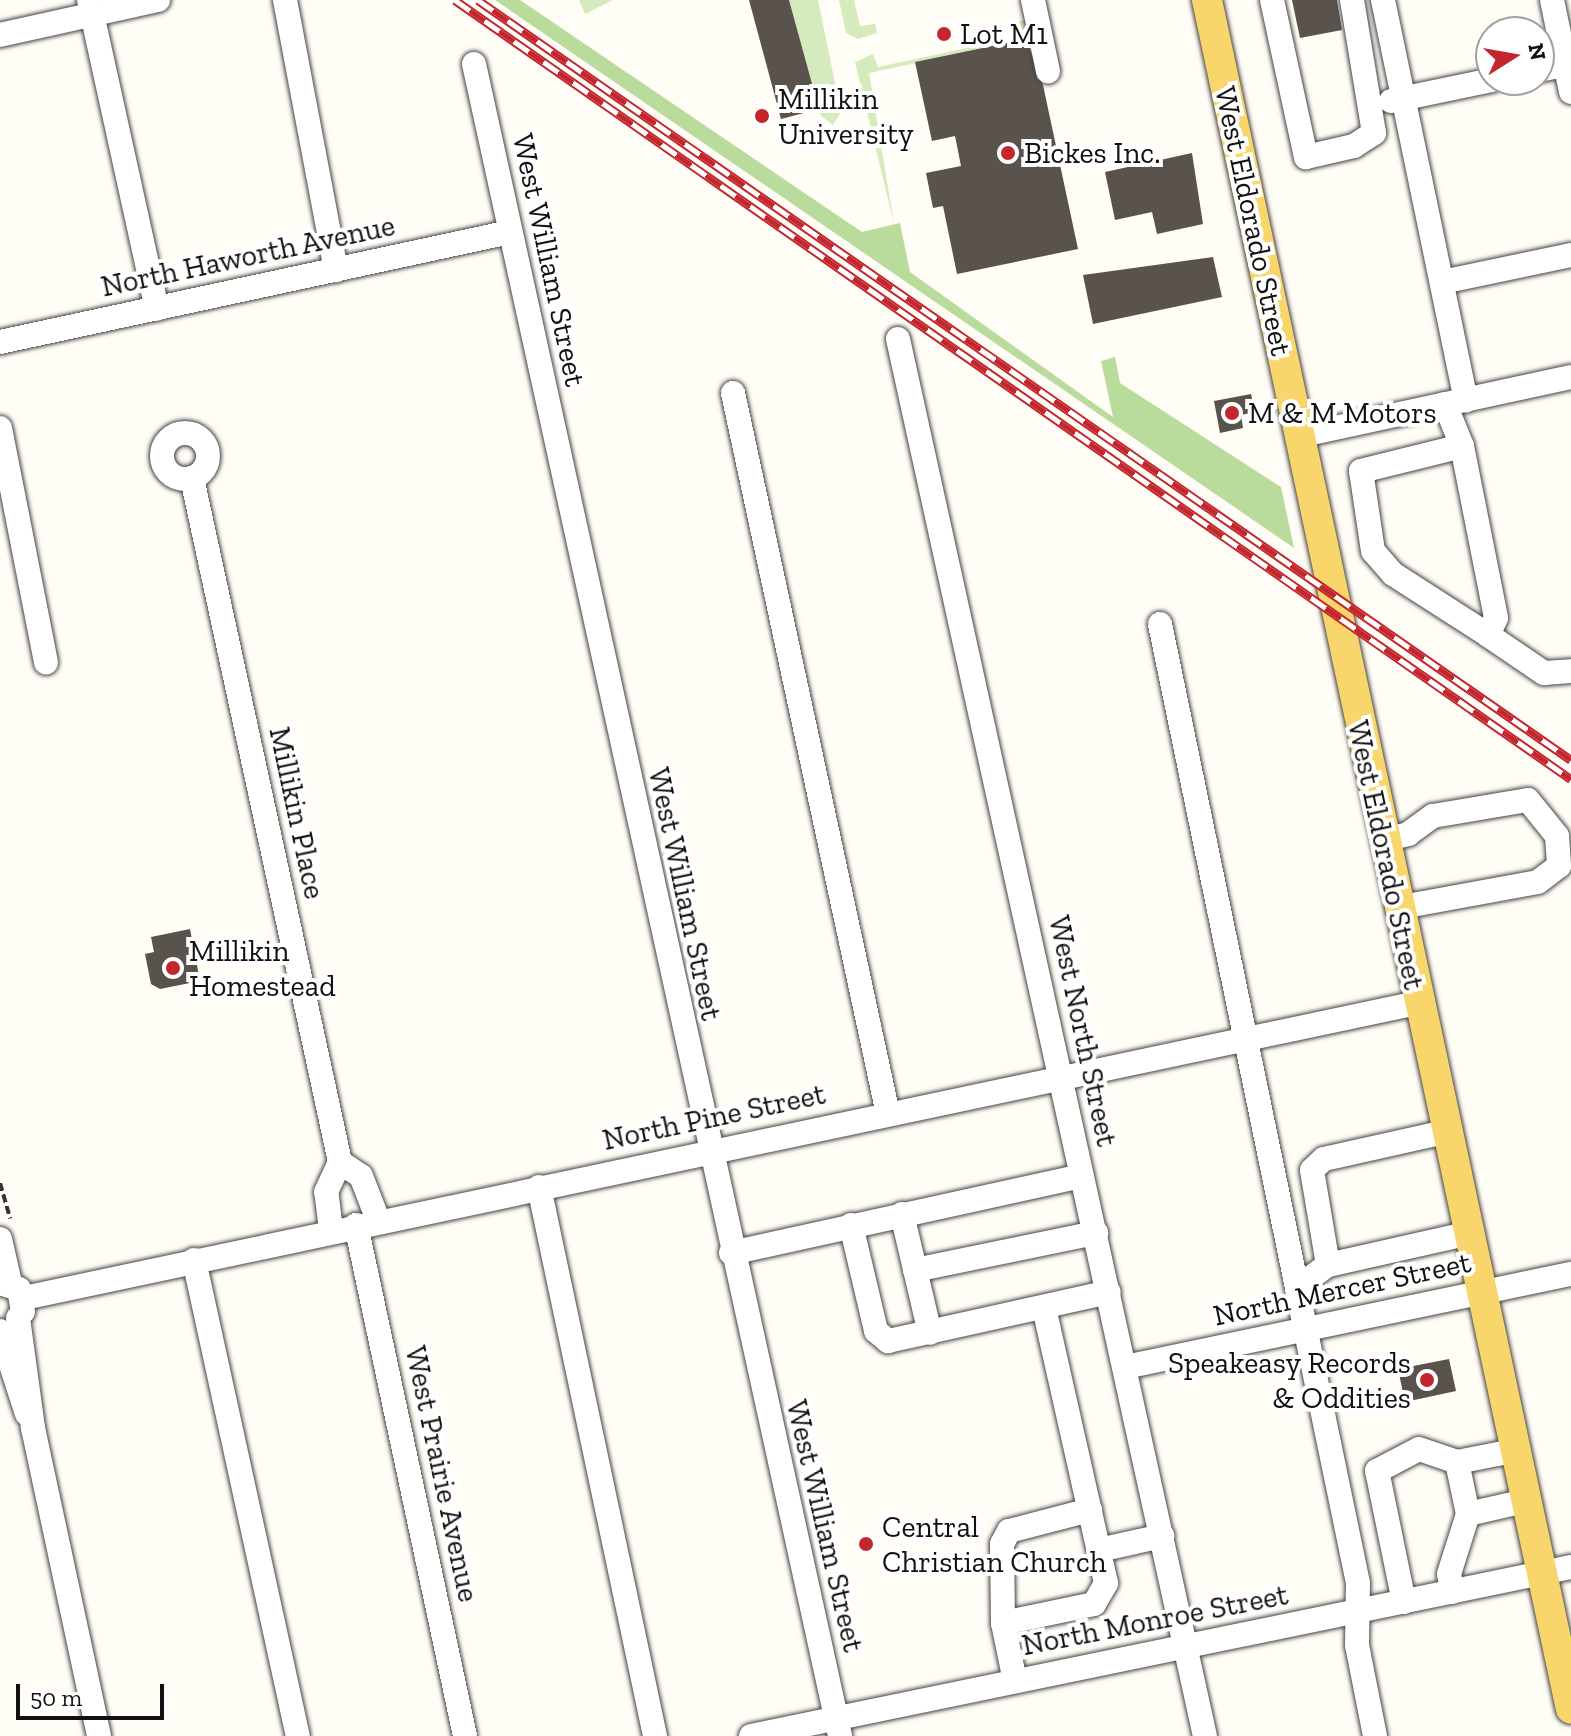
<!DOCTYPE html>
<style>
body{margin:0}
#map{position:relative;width:1571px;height:1736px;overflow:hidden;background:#fffdf5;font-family:"Zilla Slab",serif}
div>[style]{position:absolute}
.green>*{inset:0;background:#d5ebbd}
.forest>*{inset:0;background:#b9dc9c}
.building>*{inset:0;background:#5a524d}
.path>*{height:4px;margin-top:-2px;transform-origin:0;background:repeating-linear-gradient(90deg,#333 0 8px,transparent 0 12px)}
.roads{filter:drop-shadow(0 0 2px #444) drop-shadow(0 0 2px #444)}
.minor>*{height:24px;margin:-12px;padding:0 12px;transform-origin:12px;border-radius:12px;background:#fff}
.minor>.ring{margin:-12px;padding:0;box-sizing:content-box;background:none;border:24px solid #fff;border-radius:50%}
.major>*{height:30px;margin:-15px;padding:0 15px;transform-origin:15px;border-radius:15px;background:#f9d66b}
.rail>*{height:9px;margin-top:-4.5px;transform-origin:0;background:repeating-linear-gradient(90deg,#fff 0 18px,#c4262e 0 36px);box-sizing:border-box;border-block:2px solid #c4262e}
.dots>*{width:22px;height:22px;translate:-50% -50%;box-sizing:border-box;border:4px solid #fff;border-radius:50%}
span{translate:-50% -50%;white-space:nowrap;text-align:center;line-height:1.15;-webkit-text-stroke:8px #fff;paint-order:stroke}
.poi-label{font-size:30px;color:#111}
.left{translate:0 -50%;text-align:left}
.right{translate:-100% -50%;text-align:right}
.street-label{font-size:30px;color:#111}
.north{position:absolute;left:1475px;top:16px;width:80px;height:80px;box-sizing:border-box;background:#fff;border:2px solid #a0a0a0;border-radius:50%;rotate:79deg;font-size:22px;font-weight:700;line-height:32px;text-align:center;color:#111}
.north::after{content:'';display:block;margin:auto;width:28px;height:36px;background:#c4262e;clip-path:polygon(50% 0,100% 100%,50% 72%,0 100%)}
.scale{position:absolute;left:16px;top:1684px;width:148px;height:36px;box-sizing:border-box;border:4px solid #111;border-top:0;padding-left:10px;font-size:24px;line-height:28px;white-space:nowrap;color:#111;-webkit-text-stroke:6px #fff;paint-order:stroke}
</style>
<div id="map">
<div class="green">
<i style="clip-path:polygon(579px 0,613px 0,585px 14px)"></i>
<i style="clip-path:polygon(789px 0,818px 0,841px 112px,833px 125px,821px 116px)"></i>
<i style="clip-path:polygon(839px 0,854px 0,860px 26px,875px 24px,877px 33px,858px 39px,846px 33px)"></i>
<i style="clip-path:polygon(1029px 19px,1033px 38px,869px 73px,894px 224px,855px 62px,873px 54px,878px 67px,1013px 38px,1011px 23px)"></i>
</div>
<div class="forest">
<i style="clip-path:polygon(495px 0,520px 0,862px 232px,900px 223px,910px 272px,1113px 417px,1101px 361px,1115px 357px,1120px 383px,1281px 487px,1294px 548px)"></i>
</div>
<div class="building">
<i style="clip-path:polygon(749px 0,789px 0,819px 109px,781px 119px)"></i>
<i style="clip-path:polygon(1292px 0,1337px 0,1342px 30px,1300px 38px)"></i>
<i style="clip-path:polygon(1026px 39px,1043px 85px,1078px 249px,957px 274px,943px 206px,933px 208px,926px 173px,961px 166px,955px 136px,932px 141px,915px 62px)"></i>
<i style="clip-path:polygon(1192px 153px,1203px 224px,1157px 234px,1152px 212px,1115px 220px,1105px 172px)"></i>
<i style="clip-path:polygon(1213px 257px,1222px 297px,1093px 324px,1083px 275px)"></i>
<i style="clip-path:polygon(1251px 394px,1255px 412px,1241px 415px,1243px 428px,1220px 433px,1214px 401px)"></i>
<i style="clip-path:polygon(190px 929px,200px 981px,160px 989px,151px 984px,145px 954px,154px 952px,151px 937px)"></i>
<i style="clip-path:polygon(1449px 1359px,1456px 1391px,1405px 1402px,1398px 1369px)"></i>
</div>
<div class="path">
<i style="left:0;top:1183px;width:37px;rotate:74deg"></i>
</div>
<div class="roads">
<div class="minor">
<i style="left:89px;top:0;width:316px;rotate:77.6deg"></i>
<i style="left:285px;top:0;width:275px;rotate:79.3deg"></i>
<i style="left:1033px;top:0;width:73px;rotate:78.1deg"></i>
<i style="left:1272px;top:0;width:161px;rotate:77.8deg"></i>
<i style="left:1306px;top:157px;width:49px;rotate:-12.9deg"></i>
<i style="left:1354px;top:146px;width:24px;rotate:-33deg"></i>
<i style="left:1374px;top:133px;width:135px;rotate:-99.4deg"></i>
<i style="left:1383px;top:0;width:409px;rotate:78.3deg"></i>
<i style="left:1552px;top:0;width:94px;rotate:78.3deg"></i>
<i style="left:0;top:35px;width:162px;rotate:-12.5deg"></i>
<i style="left:474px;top:64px;width:1712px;rotate:77.65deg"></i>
<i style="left:1539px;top:70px;width:26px;rotate:-11deg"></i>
<i style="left:1391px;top:101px;width:103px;rotate:-11.7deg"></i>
<i style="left:1442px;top:282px;width:132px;rotate:-11.8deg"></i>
<i style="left:898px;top:339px;width:1430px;rotate:77.61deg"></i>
<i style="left:0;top:342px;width:522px;rotate:-12.17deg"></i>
<i style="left:733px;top:393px;width:737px;rotate:77.87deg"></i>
<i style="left:1445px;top:404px;width:45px;rotate:68deg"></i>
<i style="left:1462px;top:446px;width:175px;rotate:78.8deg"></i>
<i style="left:1496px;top:618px;width:19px;rotate:115deg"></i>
<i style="left:1488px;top:635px;width:113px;rotate:-147.3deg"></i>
<i style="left:1393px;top:574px;width:30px;rotate:-131deg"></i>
<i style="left:1373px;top:551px;width:81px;rotate:-98.5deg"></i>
<i style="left:1361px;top:471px;width:104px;rotate:-13.9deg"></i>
<i style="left:0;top:428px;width:239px;rotate:78.9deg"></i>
<i class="ring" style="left:162px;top:433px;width:22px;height:22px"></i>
<i style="left:1298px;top:436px;width:279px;rotate:-12.2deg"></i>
<i style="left:192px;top:478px;width:700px;rotate:77.79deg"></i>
<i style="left:1160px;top:624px;width:678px;rotate:78.34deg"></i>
<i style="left:1488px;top:635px;width:68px;rotate:34.2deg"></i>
<i style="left:1544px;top:673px;width:27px;rotate:-4deg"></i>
<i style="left:1383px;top:840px;width:26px;rotate:-13deg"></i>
<i style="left:1408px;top:834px;width:31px;rotate:-36deg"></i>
<i style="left:1433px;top:816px;width:96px;rotate:-9.6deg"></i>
<i style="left:1528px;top:800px;width:46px;rotate:51.1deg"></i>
<i style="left:1557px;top:836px;width:30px;rotate:86deg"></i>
<i style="left:1559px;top:866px;width:26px;rotate:143deg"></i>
<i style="left:1538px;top:882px;width:143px;rotate:169.6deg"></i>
<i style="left:340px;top:1162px;width:25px;rotate:34deg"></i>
<i style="left:361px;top:1176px;width:47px;rotate:68.9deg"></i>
<i style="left:539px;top:1187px;width:561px;rotate:78.07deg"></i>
<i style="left:902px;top:1214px;width:122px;rotate:76.8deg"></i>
<i style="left:356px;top:1225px;width:522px;rotate:77.96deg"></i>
<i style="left:851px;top:1225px;width:109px;rotate:76.7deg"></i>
<i style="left:876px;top:1331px;width:16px;rotate:40deg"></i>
<i style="left:888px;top:1341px;width:226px;rotate:-12.5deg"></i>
<i style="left:331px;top:1230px;width:38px;rotate:-97deg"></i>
<i style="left:326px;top:1192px;width:33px;rotate:-65deg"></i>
<i style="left:0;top:1239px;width:45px;rotate:77.2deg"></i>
<i style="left:731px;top:1253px;width:359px;rotate:-12.4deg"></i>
<i style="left:194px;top:1260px;width:487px;rotate:77.7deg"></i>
<i style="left:1328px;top:1265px;width:141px;rotate:-12.7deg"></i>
<i style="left:915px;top:1270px;width:185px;rotate:-11.6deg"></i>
<i style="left:0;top:1283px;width:20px;rotate:18deg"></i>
<i style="left:19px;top:1289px;width:23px;rotate:80deg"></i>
<i style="left:24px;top:1298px;width:1424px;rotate:-11.96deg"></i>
<i style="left:18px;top:1318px;width:111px;rotate:82.2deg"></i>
<i style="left:33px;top:1428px;width:315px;rotate:77.9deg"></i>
<i style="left:0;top:1331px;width:87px;rotate:72deg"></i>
<i style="left:1125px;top:1367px;width:456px;rotate:-11.8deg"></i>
<i style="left:1513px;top:1451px;width:57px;rotate:168.9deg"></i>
<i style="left:1457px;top:1462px;width:53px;rotate:78.1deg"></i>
<i style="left:1468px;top:1514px;width:58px;rotate:-12.8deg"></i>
<i style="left:1099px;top:1550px;width:65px;rotate:-12.5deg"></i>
<i style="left:1452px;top:1592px;width:18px;rotate:-99deg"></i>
<i style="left:1449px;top:1574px;width:63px;rotate:-72.4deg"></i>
<i style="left:1404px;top:1602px;width:134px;rotate:-101.6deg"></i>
<i style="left:1377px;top:1471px;width:47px;rotate:-27.6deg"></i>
<i style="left:1419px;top:1449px;width:40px;rotate:18.9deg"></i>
<i style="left:1003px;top:1623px;width:79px;rotate:-90.7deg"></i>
<i style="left:1002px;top:1544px;width:15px;rotate:-62deg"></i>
<i style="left:1009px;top:1531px;width:84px;rotate:-14.5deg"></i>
<i style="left:1015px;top:1681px;width:59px;rotate:-101.7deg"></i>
<i style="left:1003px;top:1623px;width:93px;rotate:-11.8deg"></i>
<i style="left:1094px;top:1604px;width:24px;rotate:-60deg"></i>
<i style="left:1106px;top:1583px;width:282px;rotate:-102.7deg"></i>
<i style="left:751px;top:1736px;width:837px;rotate:-11.65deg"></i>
<i style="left:1375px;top:1736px;width:93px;rotate:-101.2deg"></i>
<i style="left:1357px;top:1645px;width:62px;rotate:-89.1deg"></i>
<i style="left:1358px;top:1583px;width:301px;rotate:-101.7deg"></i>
<i style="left:1297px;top:1288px;width:39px;rotate:-37deg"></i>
<i style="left:1328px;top:1265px;width:96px;rotate:-99.6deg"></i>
<i style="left:1312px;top:1170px;width:16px;rotate:-43deg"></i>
<i style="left:1324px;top:1159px;width:124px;rotate:-12.6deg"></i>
</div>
<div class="major">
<i style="left:1207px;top:0;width:1747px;rotate:77.98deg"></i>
</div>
</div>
<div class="rail">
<i style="left:455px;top:0;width:1361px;rotate:34.92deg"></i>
<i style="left:478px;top:0;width:1331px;rotate:34.81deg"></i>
</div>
<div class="dots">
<i style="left:944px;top:34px;background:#c4262e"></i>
<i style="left:762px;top:116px;background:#c4262e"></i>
<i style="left:1008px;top:153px;background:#c4262e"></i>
<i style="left:1232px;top:413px;background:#c4262e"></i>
<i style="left:173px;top:968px;background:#c4262e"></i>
<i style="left:1427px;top:1380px;background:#c4262e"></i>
<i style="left:866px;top:1544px;background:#c4262e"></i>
</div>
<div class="poi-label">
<span class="left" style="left:960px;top:34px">Lot M1</span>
<span class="left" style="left:778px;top:116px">Millikin<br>University</span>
<span class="left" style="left:1024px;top:153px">Bickes Inc.</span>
<span class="left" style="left:1248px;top:413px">M &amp; M Motors</span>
<span class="left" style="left:189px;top:968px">Millikin<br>Homestead</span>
<span class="right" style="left:1411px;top:1380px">Speakeasy Records<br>&amp; Oddities</span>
<span class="left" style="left:882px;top:1544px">Central<br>Christian Church</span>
</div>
<div class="street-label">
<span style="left:1253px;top:221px;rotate:78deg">West Eldorado Street</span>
<span style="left:248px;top:256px;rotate:-12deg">North Haworth Avenue</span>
<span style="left:549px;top:260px;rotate:78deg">West William Street</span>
<span style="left:297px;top:813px;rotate:78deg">Millikin Place</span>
<span style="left:1386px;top:855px;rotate:78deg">West Eldorado Street</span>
<span style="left:685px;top:894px;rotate:78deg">West William Street</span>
<span style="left:1083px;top:1031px;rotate:78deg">West North Street</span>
<span style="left:714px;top:1117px;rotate:-12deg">North Pine Street</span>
<span style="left:1342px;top:1289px;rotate:-12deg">North Mercer Street</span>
<span style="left:442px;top:1474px;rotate:78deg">West Prairie Avenue</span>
<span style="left:825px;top:1526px;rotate:77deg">West William Street</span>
<span style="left:1155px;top:1620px;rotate:-11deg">North Monroe Street</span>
</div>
<div class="north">N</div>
<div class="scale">50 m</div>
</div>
